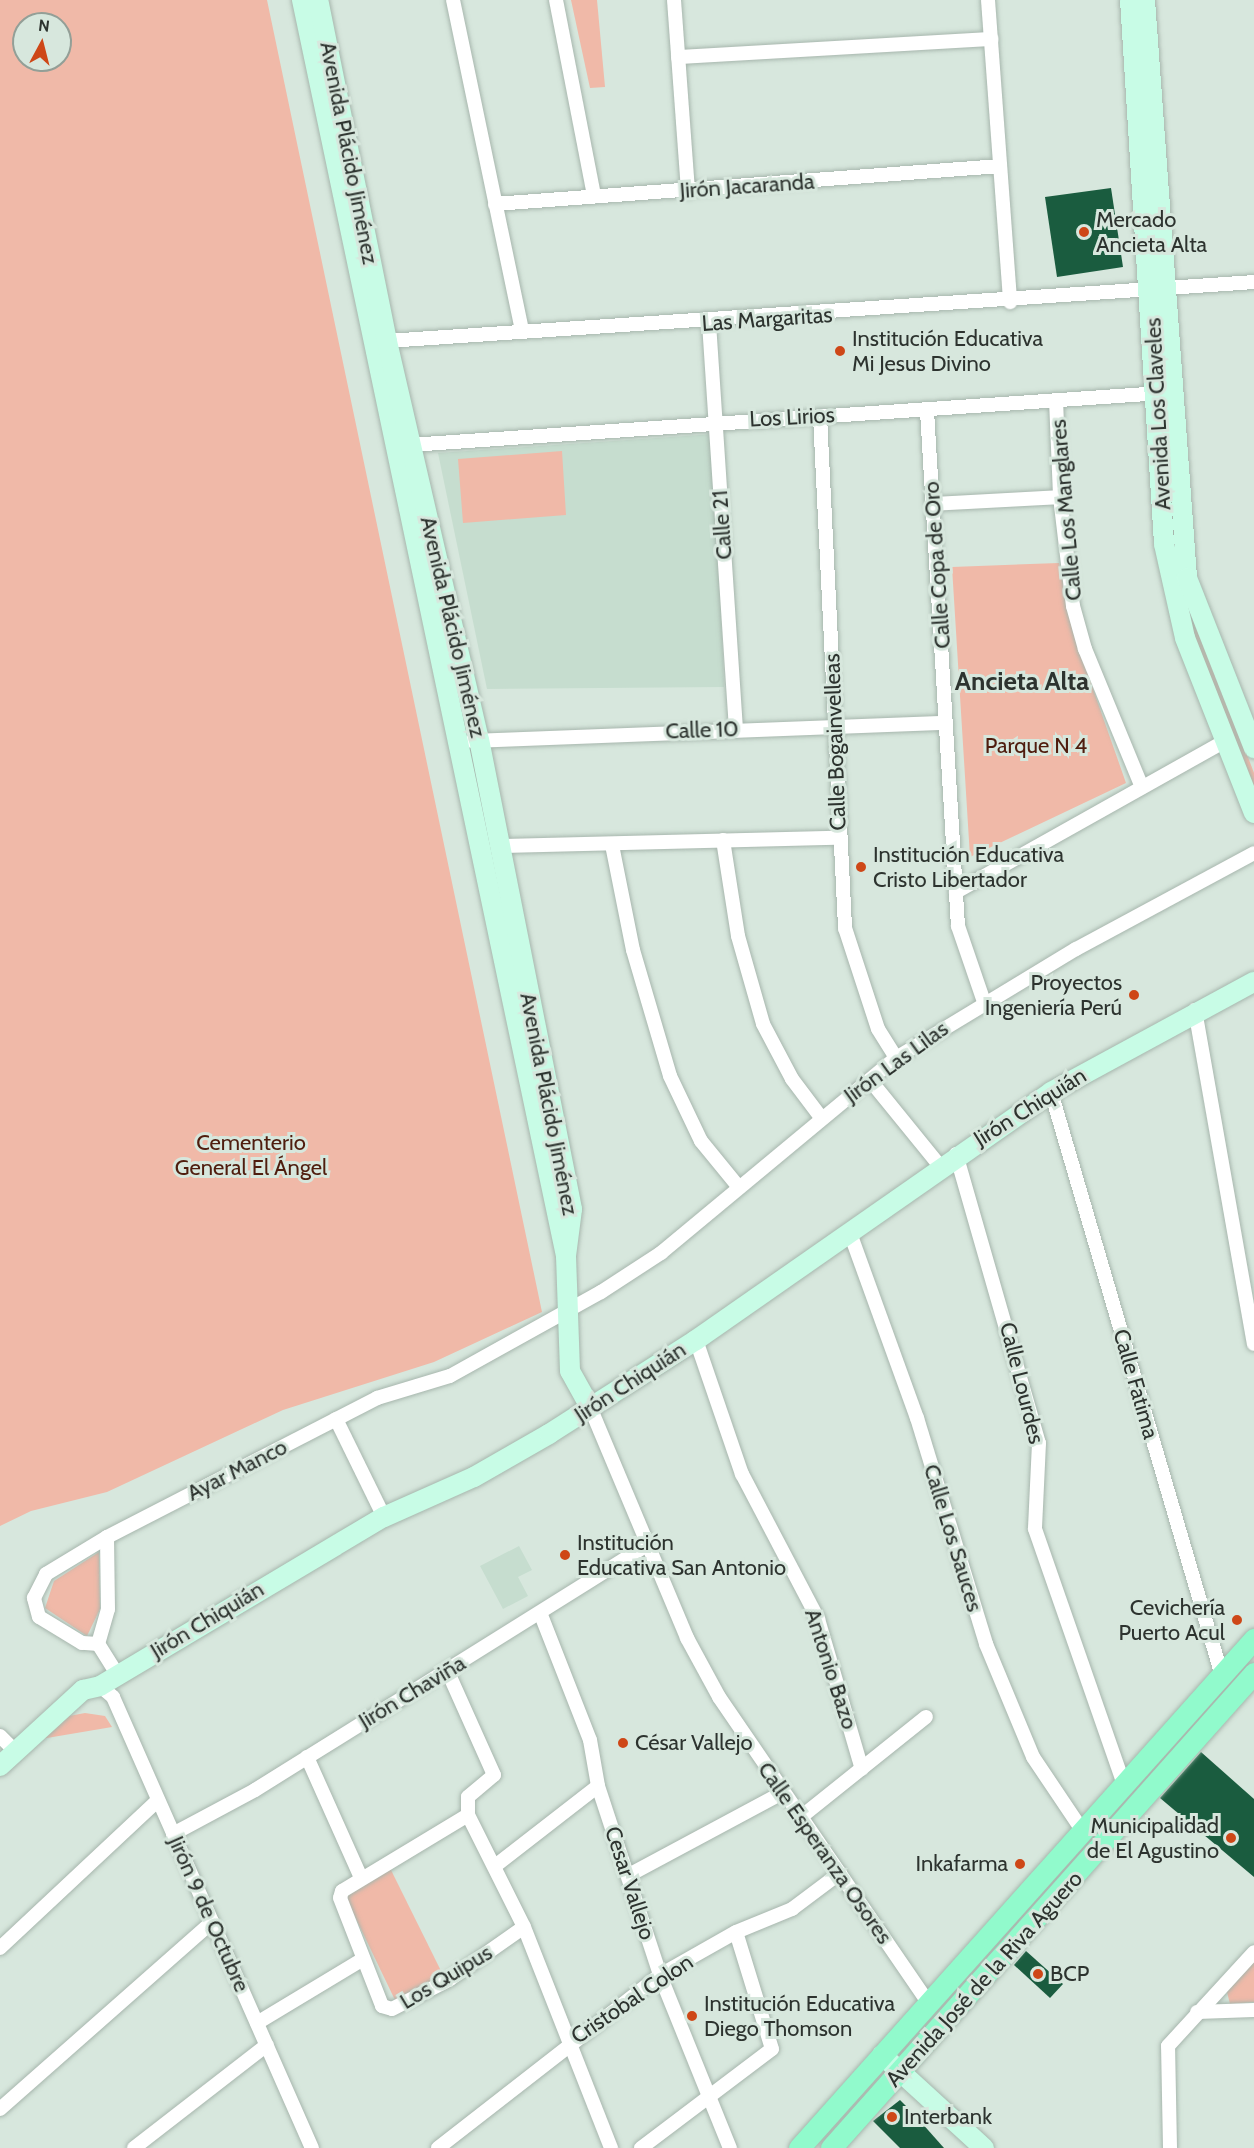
<!DOCTYPE html>
<meta charset="utf-8">
<style>
body{margin:0}
#map{position:relative;width:1254px;height:2148px;overflow:hidden;background:#d7e7dd;font-family:Cabin,sans-serif}
div>[style]{position:absolute}
.built>*{inset:0;background:#c6ddcf}
.green>*{inset:0;background:#f0b9a8}
.building>*{inset:0;background:#1a5c3f}
.roads{filter:drop-shadow(0 0 2px #a7b6ad) drop-shadow(0 0 2px #a7b6ad)}
.street>*{height:14px;margin:-7px;padding:0 7px;transform-origin:7px;border-radius:7px;background:#fff}
.secondary>*{height:20px;margin:-10px;padding:0 10px;transform-origin:10px;border-radius:10px;background:#c8fce6}
.primary>*{height:21px;margin:-10.5px;padding:0 10.5px;transform-origin:10.5px;border-radius:10.5px;background:#91facc}
.dots>*{width:16px;height:16px;translate:-50% -50%;box-sizing:border-box;border:3px solid #d7e7dd;border-radius:50%}
span{translate:-50% -50%;white-space:nowrap;text-align:center;line-height:1.15;-webkit-text-stroke:6px #d7e7dd;paint-order:stroke}
.street-label{font-size:22px;color:#2d332f}
.poi-label{font-size:22px;color:#2d332f}
.left{translate:0 -50%;text-align:left}
.right{translate:-100% -50%;text-align:right}
.park-label{font-size:22px;color:#4f1d0e}
.quarter-label{font-size:26px;color:#2d332f;font-weight:700}
.north{position:absolute;left:12px;top:12px;width:60px;height:60px;box-sizing:border-box;background:#d7e7dd;border:2px solid #939f97;border-radius:50%;rotate:7deg;font-size:16px;font-weight:700;line-height:24px;text-align:center;color:#2d332f}
.north::after{content:'';display:block;margin:auto;width:21px;height:27px;background:#ce4717;clip-path:polygon(50% 0,100% 100%,50% 72%,0 100%)}
</style>
<div id="map">
<div class="built">
<i style="clip-path:polygon(714px 434px,724px 687px,487px 689px,438px 453px)"></i>
<i style="clip-path:polygon(519px 1546px,532px 1570px,518px 1577px,528px 1596px,503px 1609px,480px 1566px)"></i>
</div>
<div class="green">
<i style="clip-path:polygon(evenodd,0 0,267px 0,542px 1312px,434px 1362px,283px 1410px,107px 1492px,31px 1511px,0 1526px,0 0,24px 24px,60px 24px,60px 60px,24px 60px,24px 24px)"></i>
<i style="clip-path:polygon(571px 0,597px 0,605px 87px,590px 88px)"></i>
<i style="clip-path:polygon(1165px 405px,1175px 513px,1211px 660px,1254px 773px,1254px 791px,1185px 615px,1169px 547px)"></i>
<i style="clip-path:polygon(562px 451px,566px 515px,463px 523px,458px 459px)"></i>
<i style="clip-path:polygon(1059px 563px,1073px 632px,1126px 783px,970px 857px,952px 567px)"></i>
<i style="clip-path:polygon(99px 1552px,100px 1609px,87px 1636px,45px 1608px,54px 1581px)"></i>
<i style="clip-path:polygon(85px 1713px,105px 1716px,112px 1727px,41px 1739px,69px 1716px)"></i>
<i style="clip-path:polygon(390px 1868px,445px 1979px,405px 2002px,395px 2000px,346px 1898px,348px 1891px)"></i>
<i style="clip-path:polygon(1254px 1962px,1254px 2002px,1230px 2004px,1227px 1992px)"></i>
</div>
<div class="building">
<i style="clip-path:polygon(1111px 188px,1123px 267px,1057px 277px,1045px 197px)"></i>
<i style="clip-path:polygon(1201px 1752px,1254px 1799px,1254px 1877px,1160px 1798px)"></i>
<i style="clip-path:polygon(1026px 1951px,1063px 1984px,1050px 1998px,1014px 1965px)"></i>
<i style="clip-path:polygon(900px 2100px,912px 2112px,944px 2148px,900px 2148px,873px 2121px)"></i>
</div>
<div class="roads">
<div class="street">
<i style="left:453px;top:0;width:338px;rotate:78.2deg"></i>
<i style="left:556px;top:0;width:200px;rotate:79deg"></i>
<i style="left:674px;top:0;width:192px;rotate:85.8deg"></i>
<i style="left:988px;top:0;width:303px;rotate:85.8deg"></i>
<i style="left:678px;top:57px;width:314px;rotate:-3.3deg"></i>
<i style="left:495px;top:204px;width:506px;rotate:-4.3deg"></i>
<i style="left:709px;top:323px;width:406px;rotate:86.2deg"></i>
<i style="left:387px;top:341px;width:869px;rotate:-3.89deg"></i>
<i style="left:1056px;top:400px;width:97px;rotate:87.6deg"></i>
<i style="left:1060px;top:497px;width:110px;rotate:83.2deg"></i>
<i style="left:1073px;top:606px;width:45px;rotate:74.4deg"></i>
<i style="left:1085px;top:649px;width:149px;rotate:67.6deg"></i>
<i style="left:927px;top:411px;width:516px;rotate:86.56deg"></i>
<i style="left:958px;top:926px;width:80px;rotate:71.1deg"></i>
<i style="left:820px;top:416px;width:513px;rotate:87.2deg"></i>
<i style="left:845px;top:928px;width:106px;rotate:71.9deg"></i>
<i style="left:878px;top:1029px;width:34px;rotate:58deg"></i>
<i style="left:410px;top:445px;width:754px;rotate:-3.96deg"></i>
<i style="left:932px;top:504px;width:128px;rotate:-3.1deg"></i>
<i style="left:472px;top:741px;width:474px;rotate:-2.2deg"></i>
<i style="left:723px;top:840px;width:97px;rotate:81.1deg"></i>
<i style="left:738px;top:936px;width:91px;rotate:74.1deg"></i>
<i style="left:763px;top:1024px;width:62px;rotate:62.2deg"></i>
<i style="left:792px;top:1079px;width:46px;rotate:52.9deg"></i>
<i style="left:612px;top:845px;width:107px;rotate:78.7deg"></i>
<i style="left:633px;top:950px;width:131px;rotate:73.6deg"></i>
<i style="left:670px;top:1076px;width:72px;rotate:64.5deg"></i>
<i style="left:701px;top:1141px;width:57px;rotate:50.7deg"></i>
<i style="left:500px;top:846px;width:339px;rotate:-1.4deg"></i>
<i style="left:956px;top:892px;width:308px;rotate:-29.3deg"></i>
<i style="left:1195px;top:1010px;width:339px;rotate:80deg"></i>
<i style="left:870px;top:1080px;width:111px;rotate:50.9deg"></i>
<i style="left:1051px;top:1092px;width:609px;rotate:73.68deg"></i>
<i style="left:956px;top:1154px;width:301px;rotate:74deg"></i>
<i style="left:1039px;top:1443px;width:86px;rotate:92.7deg"></i>
<i style="left:1035px;top:1529px;width:268px;rotate:70.8deg"></i>
<i style="left:850px;top:1233px;width:197px;rotate:70.1deg"></i>
<i style="left:917px;top:1418px;width:236px;rotate:73deg"></i>
<i style="left:986px;top:1644px;width:122px;rotate:67.4deg"></i>
<i style="left:1033px;top:1757px;width:88px;rotate:56.1deg"></i>
<i style="left:696px;top:1340px;width:142px;rotate:71.1deg"></i>
<i style="left:742px;top:1474px;width:164px;rotate:62.3deg"></i>
<i style="left:818px;top:1619px;width:156px;rotate:73.7deg"></i>
<i style="left:590px;top:1407px;width:251px;rotate:67.2deg"></i>
<i style="left:687px;top:1638px;width:67px;rotate:61.5deg"></i>
<i style="left:719px;top:1697px;width:372px;rotate:55.6deg"></i>
<i style="left:336px;top:1419px;width:109px;rotate:63.9deg"></i>
<i style="left:541px;top:1615px;width:134px;rotate:68.6deg"></i>
<i style="left:590px;top:1740px;width:47px;rotate:80.1deg"></i>
<i style="left:598px;top:1786px;width:199px;rotate:71.8deg"></i>
<i style="left:660px;top:1975px;width:187px;rotate:68deg"></i>
<i style="left:98px;top:1644px;width:36px;rotate:-74deg"></i>
<i style="left:108px;top:1609px;width:72px;rotate:-90.8deg"></i>
<i style="left:447px;top:1670px;width:115px;rotate:65.9deg"></i>
<i style="left:494px;top:1775px;width:34px;rotate:140deg"></i>
<i style="left:468px;top:1797px;width:18px;rotate:90deg"></i>
<i style="left:468px;top:1815px;width:125px;rotate:63.4deg"></i>
<i style="left:524px;top:1927px;width:238px;rotate:68.5deg"></i>
<i style="left:117px;top:1674px;width:36px;rotate:-122deg"></i>
<i style="left:98px;top:1644px;width:16px;rotate:-176deg"></i>
<i style="left:82px;top:1643px;width:50px;rotate:-148.8deg"></i>
<i style="left:39px;top:1617px;width:20px;rotate:-105deg"></i>
<i style="left:34px;top:1598px;width:27px;rotate:-63deg"></i>
<i style="left:46px;top:1574px;width:71px;rotate:-31.2deg"></i>
<i style="left:107px;top:1537px;width:304px;rotate:-27.2deg"></i>
<i style="left:377px;top:1398px;width:76px;rotate:-16.8deg"></i>
<i style="left:450px;top:1376px;width:173px;rotate:-29.1deg"></i>
<i style="left:601px;top:1292px;width:72px;rotate:-33deg"></i>
<i style="left:661px;top:1253px;width:305px;rotate:-39.7deg"></i>
<i style="left:896px;top:1058px;width:210px;rotate:-31.2deg"></i>
<i style="left:1076px;top:949px;width:202px;rotate:-28.3deg"></i>
<i style="left:100px;top:1686px;width:17px;rotate:40deg"></i>
<i style="left:113px;top:1697px;width:493px;rotate:66.2deg"></i>
<i style="left:0;top:1736px;width:20px;rotate:45deg"></i>
<i style="left:307px;top:1757px;width:133px;rotate:65.9deg"></i>
<i style="left:468px;top:1815px;width:147px;rotate:148.9deg"></i>
<i style="left:342px;top:1891px;width:7px;rotate:106deg"></i>
<i style="left:340px;top:1898px;width:116px;rotate:68.7deg"></i>
<i style="left:382px;top:2006px;width:10px;rotate:17deg"></i>
<i style="left:392px;top:2009px;width:65px;rotate:-27.3deg"></i>
<i style="left:450px;top:1979px;width:90px;rotate:-35.1deg"></i>
<i style="left:801px;top:1817px;width:160px;rotate:-38.7deg"></i>
<i style="left:173px;top:1834px;width:93px;rotate:-28.2deg"></i>
<i style="left:255px;top:1790px;width:462px;rotate:-32deg"></i>
<i style="left:495px;top:1866px;width:130px;rotate:-37.8deg"></i>
<i style="left:629px;top:1875px;width:174px;rotate:-28.2deg"></i>
<i style="left:0;top:1948px;width:216px;rotate:-43.1deg"></i>
<i style="left:1197px;top:2012px;width:57px;rotate:-2deg"></i>
<i style="left:257px;top:2023px;width:124px;rotate:-31.1deg"></i>
<i style="left:0;top:2109px;width:283px;rotate:-41.4deg"></i>
<i style="left:134px;top:2148px;width:168px;rotate:-37.8deg"></i>
<i style="left:438px;top:2148px;width:281px;rotate:-37.9deg"></i>
<i style="left:660px;top:1975px;width:87px;rotate:-29.5deg"></i>
<i style="left:736px;top:1932px;width:61px;rotate:-22.3deg"></i>
<i style="left:792px;top:1909px;width:60px;rotate:-36.9deg"></i>
<i style="left:641px;top:2148px;width:164px;rotate:-37.1deg"></i>
<i style="left:772px;top:2049px;width:122px;rotate:-107.1deg"></i>
<i style="left:1170px;top:2148px;width:102px;rotate:-91.1deg"></i>
<i style="left:1168px;top:2046px;width:127px;rotate:-47.5deg"></i>
</div>
<div class="secondary">
<i style="left:302px;top:0;width:1283px;rotate:78.13deg"></i>
<i style="left:566px;top:1256px;width:47px;rotate:-82.7deg"></i>
<i style="left:572px;top:1209px;width:478px;rotate:-101.2deg"></i>
<i style="left:479px;top:740px;width:409px;rotate:-103deg"></i>
<i style="left:387px;top:341px;width:348px;rotate:-101.4deg"></i>
<i style="left:1130px;top:0;width:545px;rotate:86.42deg"></i>
<i style="left:1164px;top:544px;width:96px;rotate:77.4deg"></i>
<i style="left:1185px;top:638px;width:188px;rotate:68.5deg"></i>
<i style="left:1145px;top:0;width:580px;rotate:85.84deg"></i>
<i style="left:1187px;top:578px;width:183px;rotate:68.5deg"></i>
<i style="left:566px;top:1256px;width:115px;rotate:88deg"></i>
<i style="left:570px;top:1371px;width:41px;rotate:60.9deg"></i>
<i style="left:0;top:1766px;width:113px;rotate:-42.5deg"></i>
<i style="left:83px;top:1690px;width:17px;rotate:-13deg"></i>
<i style="left:100px;top:1686px;width:330px;rotate:-30.8deg"></i>
<i style="left:384px;top:1517px;width:98px;rotate:-24deg"></i>
<i style="left:474px;top:1477px;width:86px;rotate:-29.8deg"></i>
<i style="left:549px;top:1434px;width:174px;rotate:-32.6deg"></i>
<i style="left:696px;top:1340px;width:433px;rotate:-34.9deg"></i>
<i style="left:1051px;top:1092px;width:231px;rotate:-28.5deg"></i>
<i style="left:882px;top:2055px;width:138px;rotate:42.4deg"></i>
</div>
<div class="primary">
<i style="left:799px;top:2148px;width:683px;rotate:-48.21deg"></i>
<i style="left:831px;top:2148px;width:636px;rotate:-48.31deg"></i>
</div>
</div>
<div class="dots">
<i style="left:1084px;top:232px;background:#ce4717"></i>
<i style="left:840px;top:351px;background:#ce4717"></i>
<i style="left:861px;top:867px;background:#ce4717"></i>
<i style="left:1134px;top:995px;background:#ce4717"></i>
<i style="left:565px;top:1555px;background:#ce4717"></i>
<i style="left:1237px;top:1620px;background:#ce4717"></i>
<i style="left:623px;top:1743px;background:#ce4717"></i>
<i style="left:1231px;top:1838px;background:#ce4717"></i>
<i style="left:1020px;top:1864px;background:#ce4717"></i>
<i style="left:1038px;top:1974px;background:#ce4717"></i>
<i style="left:692px;top:2016px;background:#ce4717"></i>
<i style="left:892px;top:2117px;background:#ce4717"></i>
</div>
<div class="street-label">
<span style="left:349px;top:153px;rotate:79deg">Avenida Plácido Jiménez</span>
<span style="left:747px;top:186px;rotate:-4deg">Jirón Jacaranda</span>
<span style="left:767px;top:319px;rotate:-4deg">Las Margaritas</span>
<span style="left:1158px;top:414px;rotate:-93deg">Avenida Los Claveles</span>
<span style="left:792px;top:417px;rotate:-3deg">Los Lirios</span>
<span style="left:1066px;top:510px;rotate:-95deg">Calle Los Manglares</span>
<span style="left:722px;top:525px;rotate:-94deg">Calle 21</span>
<span style="left:937px;top:565px;rotate:-94deg">Calle Copa de Oro</span>
<span style="left:453px;top:627px;rotate:77deg">Avenida Plácido Jiménez</span>
<span style="left:702px;top:730px;rotate:-2deg">Calle 10</span>
<span style="left:835px;top:742px;rotate:-92deg">Calle Bogainvelleas</span>
<span style="left:896px;top:1062px;rotate:-36deg">Jirón Las Lilas</span>
<span style="left:549px;top:1104px;rotate:79deg">Avenida Plácido Jiménez</span>
<span style="left:1030px;top:1107px;rotate:-32deg">Jirón Chiquián</span>
<span style="left:630px;top:1382px;rotate:-33deg">Jirón Chiquián</span>
<span style="left:1022px;top:1383px;rotate:76deg">Calle Lourdes</span>
<span style="left:1136px;top:1384px;rotate:74deg">Calle Fatima</span>
<span style="left:237px;top:1470px;rotate:-27deg">Ayar Manco</span>
<span style="left:953px;top:1538px;rotate:73deg">Calle Los Sauces</span>
<span style="left:207px;top:1620px;rotate:-31deg">Jirón Chiquián</span>
<span style="left:831px;top:1669px;rotate:72deg">Antonio Bazo</span>
<span style="left:412px;top:1692px;rotate:-31deg">Jirón Chaviña</span>
<span style="left:825px;top:1853px;rotate:55deg">Calle Esperanza Osores</span>
<span style="left:630px;top:1883px;rotate:72deg">Cesar Vallejo</span>
<span style="left:209px;top:1914px;rotate:66deg">Jirón 9 de Octubre</span>
<span style="left:446px;top:1977px;rotate:-31deg">Los Quipus</span>
<span style="left:984px;top:1979px;rotate:-48deg">Avenida José de la Riva Aguero</span>
<span style="left:632px;top:1999px;rotate:-34deg">Cristobal Colon</span>
</div>
<div class="poi-label">
<span class="left" style="left:1096px;top:232px">Mercado<br>Ancieta Alta</span>
<span class="left" style="left:852px;top:351px">Institución Educativa<br>Mi Jesus Divino</span>
<span class="left" style="left:873px;top:867px">Institución Educativa<br>Cristo Libertador</span>
<span class="right" style="left:1122px;top:995px">Proyectos<br>Ingeniería Perú</span>
<span class="left" style="left:577px;top:1555px">Institución<br>Educativa San Antonio</span>
<span class="right" style="left:1225px;top:1620px">Cevichería<br>Puerto Acul</span>
<span class="left" style="left:635px;top:1743px">César Vallejo</span>
<span class="right" style="left:1219px;top:1838px">Municipalidad<br>de El Agustino</span>
<span class="right" style="left:1008px;top:1864px">Inkafarma</span>
<span class="left" style="left:1050px;top:1974px">BCP</span>
<span class="left" style="left:704px;top:2016px">Institución Educativa<br>Diego Thomson</span>
<span class="left" style="left:904px;top:2117px">Interbank</span>
</div>
<div class="park-label">
<span style="left:1036px;top:746px">Parque N 4</span>
<span style="left:251px;top:1155px">Cementerio<br>General El Ángel</span>
</div>
<div class="quarter-label">
<span style="left:1022px;top:682px">Ancieta Alta</span>
</div>
<div class="north">N</div>
</div>
